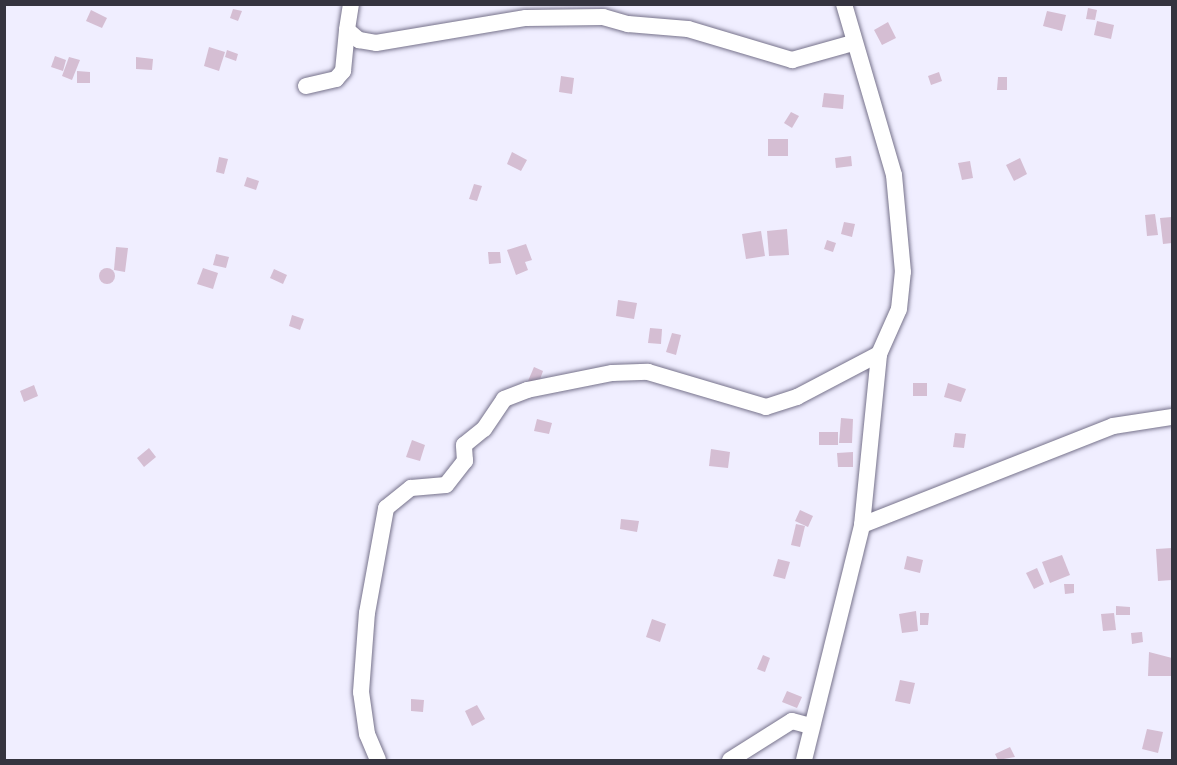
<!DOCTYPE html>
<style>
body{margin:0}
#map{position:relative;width:1177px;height:765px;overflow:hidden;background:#f0eeff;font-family:Figtree,sans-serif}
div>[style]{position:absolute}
.building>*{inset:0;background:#d5bed3}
.round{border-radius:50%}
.roads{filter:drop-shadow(0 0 2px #76728b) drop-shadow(0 0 2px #76728b)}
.minor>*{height:16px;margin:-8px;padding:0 8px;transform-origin:8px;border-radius:8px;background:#fff}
span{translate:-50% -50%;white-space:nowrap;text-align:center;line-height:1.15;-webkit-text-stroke:6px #fefefe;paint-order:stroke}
.frame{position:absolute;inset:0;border:6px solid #35343f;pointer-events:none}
</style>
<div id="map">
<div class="building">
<i style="clip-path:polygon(1088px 8px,1097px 10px,1095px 20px,1086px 19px)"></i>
<i style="clip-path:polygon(233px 9px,242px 11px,238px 21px,230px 18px)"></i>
<i style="clip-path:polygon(91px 10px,107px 18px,102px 28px,86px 21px)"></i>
<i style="clip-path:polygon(1047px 11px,1066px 15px,1062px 31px,1043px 26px)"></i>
<i style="clip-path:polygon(1097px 21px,1114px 25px,1111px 39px,1094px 35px)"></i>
<i style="clip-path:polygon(888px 22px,896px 38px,882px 45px,874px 30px)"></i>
<i style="clip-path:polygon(209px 47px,225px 52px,219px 71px,204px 66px)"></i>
<i style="clip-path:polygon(227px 50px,238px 54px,236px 61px,225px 57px)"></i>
<i style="clip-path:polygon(55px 56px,66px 60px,63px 71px,51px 67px)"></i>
<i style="clip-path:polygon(69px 57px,80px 60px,72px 80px,62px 76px)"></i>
<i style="clip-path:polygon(136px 57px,153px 59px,152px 70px,136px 69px)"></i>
<i style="clip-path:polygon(77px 71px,90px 72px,90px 83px,77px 83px)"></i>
<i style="clip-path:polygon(939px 72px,942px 81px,931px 85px,928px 76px)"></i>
<i style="clip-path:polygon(561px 76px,574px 78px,572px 94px,559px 92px)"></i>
<i style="clip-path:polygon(998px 77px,1007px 77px,1007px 90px,997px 90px)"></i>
<i style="clip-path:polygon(824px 93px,844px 95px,843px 109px,822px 107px)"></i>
<i style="clip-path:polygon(791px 112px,799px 116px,792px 128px,784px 123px)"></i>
<i style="clip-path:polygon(768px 139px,788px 139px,788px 156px,768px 156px)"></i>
<i style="clip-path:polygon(512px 152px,527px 160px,521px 171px,507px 164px)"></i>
<i style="clip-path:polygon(851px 156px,852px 166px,836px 168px,835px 158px)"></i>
<i style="clip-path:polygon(219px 157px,228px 159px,224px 174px,216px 172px)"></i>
<i style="clip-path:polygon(1020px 158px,1027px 174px,1014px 181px,1006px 165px)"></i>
<i style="clip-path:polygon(970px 161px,973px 178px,962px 180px,958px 163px)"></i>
<i style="clip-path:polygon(247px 177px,259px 181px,256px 190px,244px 186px)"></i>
<i style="clip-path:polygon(474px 184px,482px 186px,477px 201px,469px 199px)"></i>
<i style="clip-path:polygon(1155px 214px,1158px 235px,1147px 236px,1145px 215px)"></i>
<i style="clip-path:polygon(1172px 217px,1172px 243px,1163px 244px,1160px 218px)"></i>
<i style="clip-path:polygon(844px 222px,855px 224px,852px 237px,841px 234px)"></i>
<i style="clip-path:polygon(787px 229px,789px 255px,769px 256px,767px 231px)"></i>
<i style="clip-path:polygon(761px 231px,765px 256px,746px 259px,742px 234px)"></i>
<i style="clip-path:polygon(827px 240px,836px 243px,833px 252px,824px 249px)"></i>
<i style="clip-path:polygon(526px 244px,532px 260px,525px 262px,528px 270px,516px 275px,507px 250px)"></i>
<i style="clip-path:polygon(116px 247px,128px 248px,125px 272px,114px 270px)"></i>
<i style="clip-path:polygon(488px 252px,500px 252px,501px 263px,489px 264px)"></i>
<i style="clip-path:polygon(216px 254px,229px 257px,226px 268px,213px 265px)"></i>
<i style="clip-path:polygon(203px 268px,218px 273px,213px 289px,197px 284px)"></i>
<i class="round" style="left:99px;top:268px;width:16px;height:16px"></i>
<i style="clip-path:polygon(274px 269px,287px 275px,283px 284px,270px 278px)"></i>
<i style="clip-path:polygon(618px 300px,637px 303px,634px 319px,616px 316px)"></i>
<i style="clip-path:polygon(292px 315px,304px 319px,300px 330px,289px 326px)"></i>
<i style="clip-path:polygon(650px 328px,662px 329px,661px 344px,648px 343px)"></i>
<i style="clip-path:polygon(672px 333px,681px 335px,676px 355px,666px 352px)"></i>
<i style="clip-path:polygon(534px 367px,543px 371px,538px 385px,528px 381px)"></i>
<i style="clip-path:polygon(913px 383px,927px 383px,927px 396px,913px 396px)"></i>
<i style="clip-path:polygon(948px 383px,966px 389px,961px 402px,944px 397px)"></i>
<i style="clip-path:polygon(34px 385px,38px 396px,24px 402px,20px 391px)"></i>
<i style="clip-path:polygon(841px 418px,853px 419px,852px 443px,839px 443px)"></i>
<i style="clip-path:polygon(537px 419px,552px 423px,549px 434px,534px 431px)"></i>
<i style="clip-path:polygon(819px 432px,838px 432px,838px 445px,819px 445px)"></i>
<i style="clip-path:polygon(955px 433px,966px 434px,964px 448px,953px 447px)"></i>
<i style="clip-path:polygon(412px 440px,425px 445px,420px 461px,406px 457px)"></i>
<i style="clip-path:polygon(149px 448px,156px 457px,144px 467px,137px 458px)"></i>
<i style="clip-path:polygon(711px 449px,730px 452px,728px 468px,709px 466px)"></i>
<i style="clip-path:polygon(853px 452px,853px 467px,838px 467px,837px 453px)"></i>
<i style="clip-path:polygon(800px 510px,813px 516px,808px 527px,795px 521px)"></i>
<i style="clip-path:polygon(621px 519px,639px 521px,637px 532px,620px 529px)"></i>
<i style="clip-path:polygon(796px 524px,805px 526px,800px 547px,791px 545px)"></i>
<i style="clip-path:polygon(1172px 548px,1172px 580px,1158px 581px,1156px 549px)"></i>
<i style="clip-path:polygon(1062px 555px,1070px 575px,1050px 583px,1042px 562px)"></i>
<i style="clip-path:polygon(907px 556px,923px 560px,920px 573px,904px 569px)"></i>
<i style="clip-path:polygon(778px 559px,790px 562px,785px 579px,773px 576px)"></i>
<i style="clip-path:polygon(1037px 568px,1044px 584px,1034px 589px,1026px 573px)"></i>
<i style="clip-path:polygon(1064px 584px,1074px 584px,1074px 593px,1065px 594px)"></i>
<i style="clip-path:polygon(1116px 606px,1130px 607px,1130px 615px,1116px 615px)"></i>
<i style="clip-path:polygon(916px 611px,918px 631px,902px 633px,899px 614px)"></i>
<i style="clip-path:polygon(920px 613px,929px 613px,928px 625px,920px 625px)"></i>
<i style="clip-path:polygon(1114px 613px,1116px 630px,1103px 631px,1101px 614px)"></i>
<i style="clip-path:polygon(652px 619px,666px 624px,660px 642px,646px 637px)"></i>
<i style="clip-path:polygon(1142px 632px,1143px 642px,1132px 644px,1131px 633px)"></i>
<i style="clip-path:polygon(1149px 652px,1172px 658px,1172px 676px,1148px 676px)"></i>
<i style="clip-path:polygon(763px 655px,770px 658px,765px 672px,757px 669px)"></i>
<i style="clip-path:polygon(900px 680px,915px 683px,910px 704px,895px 701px)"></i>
<i style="clip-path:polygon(787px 691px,802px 697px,797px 708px,782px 702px)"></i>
<i style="clip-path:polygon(411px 699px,424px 700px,423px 712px,411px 711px)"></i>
<i style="clip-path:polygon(477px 705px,485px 719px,472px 726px,465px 711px)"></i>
<i style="clip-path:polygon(1147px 729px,1163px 732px,1158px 753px,1142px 749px)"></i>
<i style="clip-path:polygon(1010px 747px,1015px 757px,998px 760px,995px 754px)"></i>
</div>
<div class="roads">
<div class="minor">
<i style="left:351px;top:4px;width:26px;rotate:99deg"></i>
<i style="left:347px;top:30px;width:16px;rotate:40deg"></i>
<i style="left:359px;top:40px;width:17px;rotate:10deg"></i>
<i style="left:376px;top:43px;width:152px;rotate:-9.5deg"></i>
<i style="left:526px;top:18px;width:77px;rotate:-0.7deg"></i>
<i style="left:603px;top:17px;width:26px;rotate:16deg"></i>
<i style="left:628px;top:24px;width:60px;rotate:4.8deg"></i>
<i style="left:688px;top:29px;width:109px;rotate:16.6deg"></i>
<i style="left:792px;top:60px;width:63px;rotate:-15.6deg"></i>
<i style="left:306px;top:86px;width:31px;rotate:-13deg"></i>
<i style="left:336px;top:79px;width:11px;rotate:-49deg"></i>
<i style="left:343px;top:71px;width:41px;rotate:-84.4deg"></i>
<i style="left:862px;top:525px;width:270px;rotate:-21.5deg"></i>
<i style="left:1113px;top:426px;width:60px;rotate:-8.7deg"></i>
<i style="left:378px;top:760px;width:28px;rotate:-113deg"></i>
<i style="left:367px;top:734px;width:42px;rotate:-98.1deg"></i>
<i style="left:361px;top:692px;width:79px;rotate:-85.7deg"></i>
<i style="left:367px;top:613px;width:107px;rotate:-79.7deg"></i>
<i style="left:386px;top:508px;width:32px;rotate:-39deg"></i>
<i style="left:411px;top:488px;width:35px;rotate:-5deg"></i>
<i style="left:446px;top:485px;width:31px;rotate:-52deg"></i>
<i style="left:465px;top:461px;width:16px;rotate:-94deg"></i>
<i style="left:464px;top:445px;width:26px;rotate:-39deg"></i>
<i style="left:484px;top:429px;width:36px;rotate:-56deg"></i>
<i style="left:504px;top:399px;width:25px;rotate:-21deg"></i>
<i style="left:527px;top:390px;width:87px;rotate:-11.3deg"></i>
<i style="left:612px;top:373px;width:36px;rotate:-2deg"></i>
<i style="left:648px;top:372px;width:123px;rotate:16.5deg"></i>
<i style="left:766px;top:407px;width:33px;rotate:-18deg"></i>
<i style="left:797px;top:397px;width:93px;rotate:-27.7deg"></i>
<i style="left:730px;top:760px;width:73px;rotate:-32.2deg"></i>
<i style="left:792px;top:721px;width:20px;rotate:15deg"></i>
<i style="left:804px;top:760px;width:242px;rotate:-76.1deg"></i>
<i style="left:862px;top:525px;width:172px;rotate:-84.3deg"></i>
<i style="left:879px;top:354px;width:49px;rotate:-66deg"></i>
<i style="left:899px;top:309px;width:37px;rotate:-84deg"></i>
<i style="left:903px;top:272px;width:97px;rotate:-95.3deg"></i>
<i style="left:894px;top:175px;width:178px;rotate:-106.3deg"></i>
</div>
</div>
<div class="frame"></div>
</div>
